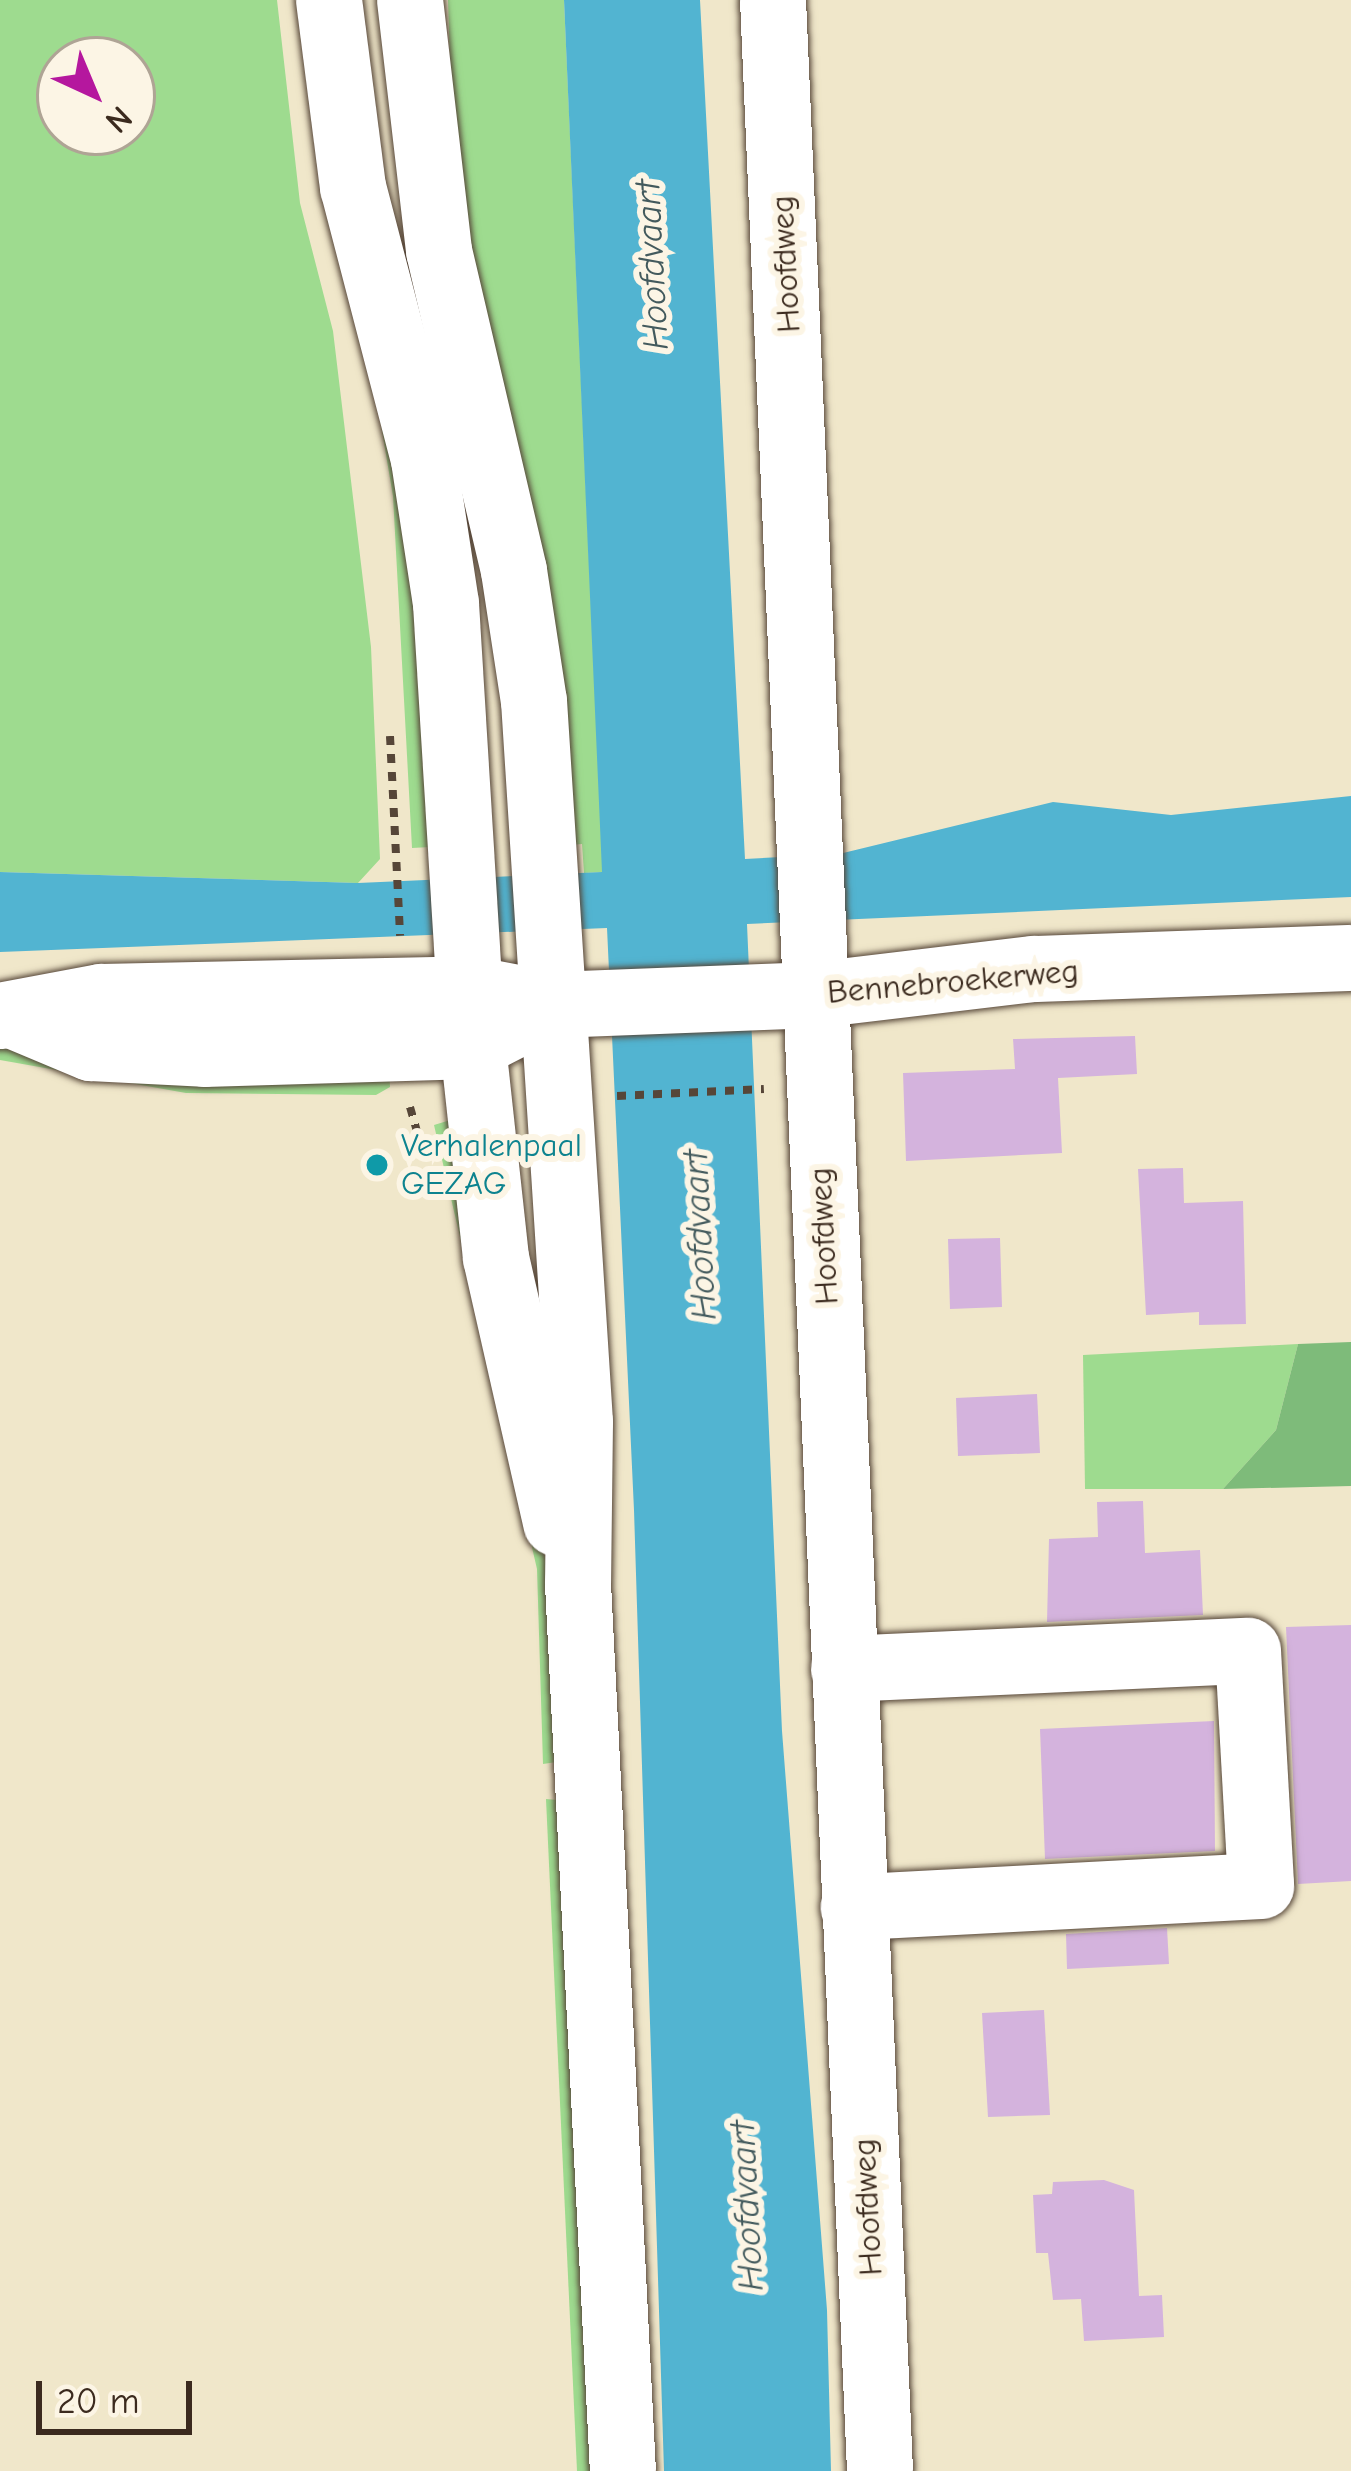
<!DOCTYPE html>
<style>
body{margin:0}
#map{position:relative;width:1351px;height:2471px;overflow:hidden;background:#f0e7ca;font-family:"Comic Neue",sans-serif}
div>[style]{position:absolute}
.green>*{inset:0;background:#9edb8f}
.forest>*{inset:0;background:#7ebb7a}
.water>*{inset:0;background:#52b4d1}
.building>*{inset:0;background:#d4b3dd}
.path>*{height:8px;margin-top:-4px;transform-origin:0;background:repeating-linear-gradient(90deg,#564638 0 9px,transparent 0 18px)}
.roads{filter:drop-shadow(0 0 3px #564638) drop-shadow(0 0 3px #564638)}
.minor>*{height:66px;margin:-33px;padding:0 33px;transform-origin:33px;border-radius:33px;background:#fff}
.dots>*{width:33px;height:33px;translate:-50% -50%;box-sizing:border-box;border:6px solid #fcf5e5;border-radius:50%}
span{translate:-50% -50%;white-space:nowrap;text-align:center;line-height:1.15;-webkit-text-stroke:12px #fcf5e5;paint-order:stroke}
.street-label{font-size:33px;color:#3b2a1e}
.culture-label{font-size:33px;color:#0d838f}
.left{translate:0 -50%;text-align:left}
.water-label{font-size:36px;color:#435a5d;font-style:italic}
.north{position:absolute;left:36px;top:36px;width:120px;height:120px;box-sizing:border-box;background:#fcf5e5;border:3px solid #afa495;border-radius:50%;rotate:136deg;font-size:33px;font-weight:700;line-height:48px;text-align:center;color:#3b2a1e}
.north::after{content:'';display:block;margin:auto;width:42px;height:54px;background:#b5179e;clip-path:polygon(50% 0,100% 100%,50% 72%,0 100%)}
.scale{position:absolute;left:36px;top:2381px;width:156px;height:54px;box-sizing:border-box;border:6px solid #3b2a1e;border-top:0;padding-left:15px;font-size:36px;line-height:42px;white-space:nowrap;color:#3b2a1e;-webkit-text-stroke:9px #fcf5e5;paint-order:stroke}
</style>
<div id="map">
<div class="green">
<i style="clip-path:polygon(evenodd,0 0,277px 0,300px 203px,333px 331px,371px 647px,380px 859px,358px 883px,0 872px,0 0,60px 60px,132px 60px,132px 132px,60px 132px,60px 60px)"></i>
<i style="clip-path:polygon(448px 0,564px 0,603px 872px,584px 873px,582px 844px,571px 845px,556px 628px,489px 385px,455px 223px)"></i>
<i style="clip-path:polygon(373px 378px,389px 381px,449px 846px,412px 848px,393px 496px)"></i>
<i style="clip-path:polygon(0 1045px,389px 1066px,390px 1087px,376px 1095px,186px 1093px,0 1060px)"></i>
<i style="clip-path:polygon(457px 1118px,554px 1603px,570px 1760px,543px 1764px,537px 1569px,434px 1125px)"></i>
<i style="clip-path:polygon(1298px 1344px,1276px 1430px,1223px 1489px,1085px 1489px,1083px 1355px)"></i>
<i style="clip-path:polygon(546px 1799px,569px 1801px,601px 2471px,577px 2471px)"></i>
</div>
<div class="forest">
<i style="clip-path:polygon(1351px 1342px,1351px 1486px,1223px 1489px,1276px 1430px,1298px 1344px)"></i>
</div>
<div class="water">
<i style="clip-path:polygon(564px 0,700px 0,745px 859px,839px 854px,1053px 802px,1171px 815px,1351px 796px,1351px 897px,747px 924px,782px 1731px,827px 2310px,831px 2471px,664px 2471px,634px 1510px,607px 928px,0 952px,0 872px,358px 883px,602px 872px)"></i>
</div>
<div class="building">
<i style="clip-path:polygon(1135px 1036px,1137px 1074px,1058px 1078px,1062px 1153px,906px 1161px,903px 1073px,1015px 1069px,1013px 1039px)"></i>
<i style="clip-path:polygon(1183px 1168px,1184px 1203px,1243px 1201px,1246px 1324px,1199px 1325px,1199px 1312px,1146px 1315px,1138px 1169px)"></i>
<i style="clip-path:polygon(1000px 1238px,1002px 1307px,950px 1309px,948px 1239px)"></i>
<i style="clip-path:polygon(1037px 1394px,1040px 1453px,958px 1456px,956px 1398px)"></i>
<i style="clip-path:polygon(1143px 1501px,1145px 1553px,1200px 1550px,1203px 1615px,1047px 1622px,1049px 1539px,1098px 1537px,1097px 1502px)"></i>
<i style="clip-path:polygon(1351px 1625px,1351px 1881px,1298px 1884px,1286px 1627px)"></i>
<i style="clip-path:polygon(1214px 1721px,1215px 1851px,1045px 1859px,1040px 1729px)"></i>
<i style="clip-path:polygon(1167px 1928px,1169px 1964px,1067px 1969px,1066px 1934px)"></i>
<i style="clip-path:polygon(1044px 2010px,1050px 2115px,988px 2117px,982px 2013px)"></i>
<i style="clip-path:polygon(1104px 2180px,1134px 2190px,1139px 2296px,1162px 2295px,1164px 2337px,1084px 2341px,1081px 2299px,1053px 2300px,1048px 2253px,1036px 2253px,1033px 2195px,1052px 2194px,1053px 2182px)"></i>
</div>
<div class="path">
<i style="left:390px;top:736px;width:200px;rotate:87.1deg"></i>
<i style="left:617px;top:1096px;width:147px;rotate:-2.7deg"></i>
<i style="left:410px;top:1107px;width:40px;rotate:74deg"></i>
</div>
<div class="roads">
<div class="minor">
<i style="left:329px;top:0;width:189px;rotate:82.7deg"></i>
<i style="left:353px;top:187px;width:282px;rotate:75.4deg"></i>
<i style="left:424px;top:460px;width:146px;rotate:81.3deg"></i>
<i style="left:446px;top:604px;width:443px;rotate:86.5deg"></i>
<i style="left:473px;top:1046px;width:213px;rotate:83.8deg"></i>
<i style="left:496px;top:1258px;width:272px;rotate:77.2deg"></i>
<i style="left:410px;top:0;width:253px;rotate:83.4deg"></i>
<i style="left:439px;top:251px;width:329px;rotate:76.8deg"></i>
<i style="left:514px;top:571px;width:132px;rotate:81.3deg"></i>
<i style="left:534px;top:701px;width:722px;rotate:86.35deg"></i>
<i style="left:580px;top:1422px;width:162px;rotate:90.7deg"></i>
<i style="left:578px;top:1584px;width:888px;rotate:87.1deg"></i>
<i style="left:773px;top:0;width:2473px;rotate:87.52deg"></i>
<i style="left:12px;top:1015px;width:86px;rotate:22.7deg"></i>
<i style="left:91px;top:1048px;width:113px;rotate:3deg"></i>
<i style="left:204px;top:1054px;width:269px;rotate:-1.7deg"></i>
<i style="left:473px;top:1046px;width:46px;rotate:-27.1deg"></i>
<i style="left:0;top:1016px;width:103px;rotate:-10.7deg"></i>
<i style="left:101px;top:997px;width:369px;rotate:-1.2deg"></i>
<i style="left:470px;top:989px;width:86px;rotate:10.8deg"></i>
<i style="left:554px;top:1005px;width:261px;rotate:-2.2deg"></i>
<i style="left:815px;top:995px;width:221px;rotate:-6.8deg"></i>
<i style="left:1034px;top:969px;width:317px;rotate:-2deg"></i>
<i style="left:844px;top:1669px;width:404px;rotate:-2.6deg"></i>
<i style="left:1248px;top:1651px;width:235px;rotate:86.8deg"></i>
<i style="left:1261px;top:1886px;width:408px;rotate:177deg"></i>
</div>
</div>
<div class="dots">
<i style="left:377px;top:1165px;background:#0f9aa8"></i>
</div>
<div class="street-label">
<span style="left:786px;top:264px;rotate:-93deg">Hoofdweg</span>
<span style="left:953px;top:982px;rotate:-5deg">Bennebroekerweg</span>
<span style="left:824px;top:1236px;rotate:-93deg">Hoofdweg</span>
<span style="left:868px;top:2207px;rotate:-93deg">Hoofdweg</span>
</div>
<div class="culture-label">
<span class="left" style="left:401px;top:1165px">Verhalenpaal<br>GEZAG</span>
</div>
<div class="water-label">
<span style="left:652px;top:265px;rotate:-93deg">Hoofdvaart</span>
<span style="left:700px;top:1235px;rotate:-93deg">Hoofdvaart</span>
<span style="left:747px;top:2206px;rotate:-93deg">Hoofdvaart</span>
</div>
<div class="north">N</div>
<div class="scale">20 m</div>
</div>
